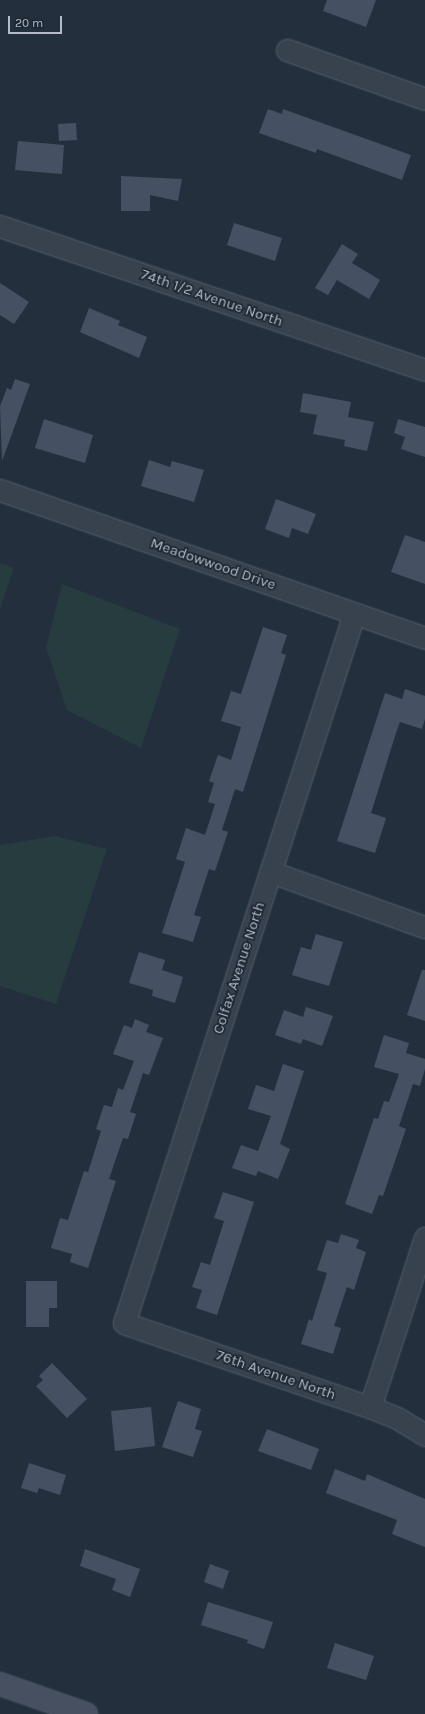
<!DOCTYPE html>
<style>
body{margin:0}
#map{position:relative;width:425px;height:1714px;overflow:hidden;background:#242f3e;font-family:Karla,sans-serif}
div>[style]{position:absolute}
.green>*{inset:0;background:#263c3f}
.building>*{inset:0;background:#455162}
.roads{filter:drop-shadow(0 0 1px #565f6c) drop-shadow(0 0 1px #565f6c)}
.street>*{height:21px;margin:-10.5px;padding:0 10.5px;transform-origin:10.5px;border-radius:10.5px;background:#38414e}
.secondary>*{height:22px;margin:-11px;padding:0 11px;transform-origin:11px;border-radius:11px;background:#465061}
span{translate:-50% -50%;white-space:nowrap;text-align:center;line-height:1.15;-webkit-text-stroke:3.5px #1d2633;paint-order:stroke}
.street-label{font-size:15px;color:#b4bcc9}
.scale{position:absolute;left:8px;top:16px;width:54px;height:18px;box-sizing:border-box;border:2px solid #b4bcc9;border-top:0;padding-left:5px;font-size:12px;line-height:14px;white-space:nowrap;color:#b4bcc9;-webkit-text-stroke:3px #1d2633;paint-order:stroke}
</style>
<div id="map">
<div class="green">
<i style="clip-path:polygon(0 563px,14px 568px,0 609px)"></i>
<i style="clip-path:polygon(62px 584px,180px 629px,141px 748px,67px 710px,46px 647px)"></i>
<i style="clip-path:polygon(55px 836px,107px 849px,56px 1004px,0 986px,0 845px)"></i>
</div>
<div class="building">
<i style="clip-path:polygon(327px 0,376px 0,366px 27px,323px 11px)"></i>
<i style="clip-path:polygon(268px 109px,282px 114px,283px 109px,411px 155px,402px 180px,317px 149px,316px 153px,259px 133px)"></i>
<i style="clip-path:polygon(76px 123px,77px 140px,59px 141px,58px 124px)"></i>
<i style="clip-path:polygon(18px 141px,64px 145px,62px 174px,15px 170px)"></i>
<i style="clip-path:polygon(121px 176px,182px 179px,178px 201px,150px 195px,150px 211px,121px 211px)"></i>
<i style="clip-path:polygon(234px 223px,282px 238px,275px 261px,227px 245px)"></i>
<i style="clip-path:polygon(342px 244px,358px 254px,352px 263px,380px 280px,369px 299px,337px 280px,328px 295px,315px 288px)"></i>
<i style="clip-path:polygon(0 283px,29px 302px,14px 324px,0 315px)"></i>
<i style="clip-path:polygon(89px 308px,120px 321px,118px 325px,147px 337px,139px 358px,80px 332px)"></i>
<i style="clip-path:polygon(15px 379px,30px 384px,2px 461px,0 406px,7px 388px,11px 390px)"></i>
<i style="clip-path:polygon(303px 393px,351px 402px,348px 417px,374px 422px,367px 451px,344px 446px,345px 440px,313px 434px,317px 415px,300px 412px)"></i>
<i style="clip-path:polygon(44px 419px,93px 435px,85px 463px,35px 448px)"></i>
<i style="clip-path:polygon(398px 419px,425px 427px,425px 457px,401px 449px,405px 437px,394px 433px)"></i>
<i style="clip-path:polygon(149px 460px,170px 467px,172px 461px,204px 470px,194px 502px,141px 486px)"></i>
<i style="clip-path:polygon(276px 499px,316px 514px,308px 534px,292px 528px,289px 538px,265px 529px)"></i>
<i style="clip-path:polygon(405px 535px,425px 542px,425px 584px,391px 572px)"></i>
<i style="clip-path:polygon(263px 627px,287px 635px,281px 653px,286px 655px,243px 792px,235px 789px,222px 830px,228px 832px,215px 871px,209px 869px,194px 915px,201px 917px,193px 942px,162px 933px,185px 862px,176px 859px,186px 828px,205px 835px,215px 804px,208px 802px,214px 783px,209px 781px,218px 755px,231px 760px,241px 727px,221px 721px,231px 691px,241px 694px)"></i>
<i style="clip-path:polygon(405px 689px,425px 696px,425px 719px,422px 729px,400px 722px,396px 733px,371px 813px,386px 818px,375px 853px,337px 841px,385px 693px,402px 699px)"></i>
<i style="clip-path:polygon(316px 934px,343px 942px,329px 986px,292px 975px,301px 947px,311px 950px)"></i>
<i style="clip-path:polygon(139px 952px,165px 960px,162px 970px,183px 977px,175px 1003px,152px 996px,153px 990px,129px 983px)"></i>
<i style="clip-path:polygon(422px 970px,425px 970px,425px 1021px,407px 1015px)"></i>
<i style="clip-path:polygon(306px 1007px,333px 1016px,322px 1046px,303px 1039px,301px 1044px,275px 1035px,284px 1010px,303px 1017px)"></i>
<i style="clip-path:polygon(135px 1019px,149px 1025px,146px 1032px,163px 1038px,149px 1075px,143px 1073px,130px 1112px,136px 1114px,128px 1139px,123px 1138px,109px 1179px,116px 1181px,88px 1268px,70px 1262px,72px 1254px,51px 1248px,60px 1218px,68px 1220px,84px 1171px,88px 1172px,101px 1131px,96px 1129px,104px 1105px,112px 1107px,118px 1088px,123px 1090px,134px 1061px,113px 1054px,124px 1025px,132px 1028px)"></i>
<i style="clip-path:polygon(384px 1035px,409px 1043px,406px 1053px,425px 1059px,425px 1069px,420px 1086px,413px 1084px,399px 1126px,406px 1129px,383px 1196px,379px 1195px,372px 1214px,345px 1204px,374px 1118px,378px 1119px,384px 1101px,389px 1102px,399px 1074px,374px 1067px)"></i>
<i style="clip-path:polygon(283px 1064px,304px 1071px,280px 1144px,290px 1149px,278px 1179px,258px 1171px,256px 1176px,232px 1168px,241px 1145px,258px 1151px,271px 1116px,248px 1109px,256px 1085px,274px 1091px)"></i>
<i style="clip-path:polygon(223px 1192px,254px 1202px,217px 1315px,196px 1308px,202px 1290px,192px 1287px,201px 1262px,210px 1265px,224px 1221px,214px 1218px)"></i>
<i style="clip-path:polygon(341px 1234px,359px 1240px,356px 1248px,366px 1252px,354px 1290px,347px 1287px,334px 1326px,341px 1328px,333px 1354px,301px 1344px,309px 1319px,312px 1321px,327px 1273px,317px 1270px,327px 1240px,338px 1243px)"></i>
<i style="clip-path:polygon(26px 1281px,57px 1281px,57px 1308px,49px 1308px,49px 1327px,26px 1327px)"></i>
<i style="clip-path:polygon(52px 1363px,87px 1399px,67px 1418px,36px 1386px,43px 1380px,39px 1376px)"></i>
<i style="clip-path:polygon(178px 1401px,201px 1409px,195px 1429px,202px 1431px,193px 1457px,162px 1447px)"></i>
<i style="clip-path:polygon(151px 1407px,155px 1446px,115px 1451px,111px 1411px)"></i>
<i style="clip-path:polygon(267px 1429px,319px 1449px,311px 1470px,258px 1451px)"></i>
<i style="clip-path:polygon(29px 1463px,66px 1475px,60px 1495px,39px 1488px,37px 1493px,21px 1488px)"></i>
<i style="clip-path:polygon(335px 1469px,365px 1481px,367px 1474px,425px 1499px,425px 1547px,392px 1534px,397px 1520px,326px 1493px)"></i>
<i style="clip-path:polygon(85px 1549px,140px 1569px,130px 1597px,112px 1590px,116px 1579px,80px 1566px)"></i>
<i style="clip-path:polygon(210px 1564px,229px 1571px,223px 1589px,204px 1582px)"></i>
<i style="clip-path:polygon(208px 1602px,273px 1622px,264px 1649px,247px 1643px,248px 1640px,201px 1625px)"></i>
<i style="clip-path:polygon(335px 1643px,374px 1656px,366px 1680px,327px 1668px)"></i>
</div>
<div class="roads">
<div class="street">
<i style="left:287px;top:50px;width:146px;rotate:19.5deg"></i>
<i style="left:0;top:226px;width:449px;rotate:18.7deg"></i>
<i style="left:0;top:490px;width:450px;rotate:19.2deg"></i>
<i style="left:354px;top:614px;width:745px;rotate:107.97deg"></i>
<i style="left:124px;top:1323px;width:260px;rotate:18.9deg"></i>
<i style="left:370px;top:1407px;width:29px;rotate:22deg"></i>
<i style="left:397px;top:1418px;width:33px;rotate:31deg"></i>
<i style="left:271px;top:872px;width:164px;rotate:19.7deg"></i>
<i style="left:370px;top:1407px;width:178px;rotate:-72deg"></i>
</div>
<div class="secondary">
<i style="left:0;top:1684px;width:91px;rotate:19.2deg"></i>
</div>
</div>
<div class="street-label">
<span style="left:212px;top:298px;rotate:19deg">74th 1/2 Avenue North</span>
<span style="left:213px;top:564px;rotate:19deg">Meadowwood Drive</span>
<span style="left:239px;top:968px;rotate:-72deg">Colfax Avenue North</span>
<span style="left:276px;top:1375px;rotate:19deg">76th Avenue North</span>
</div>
<div class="scale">20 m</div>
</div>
